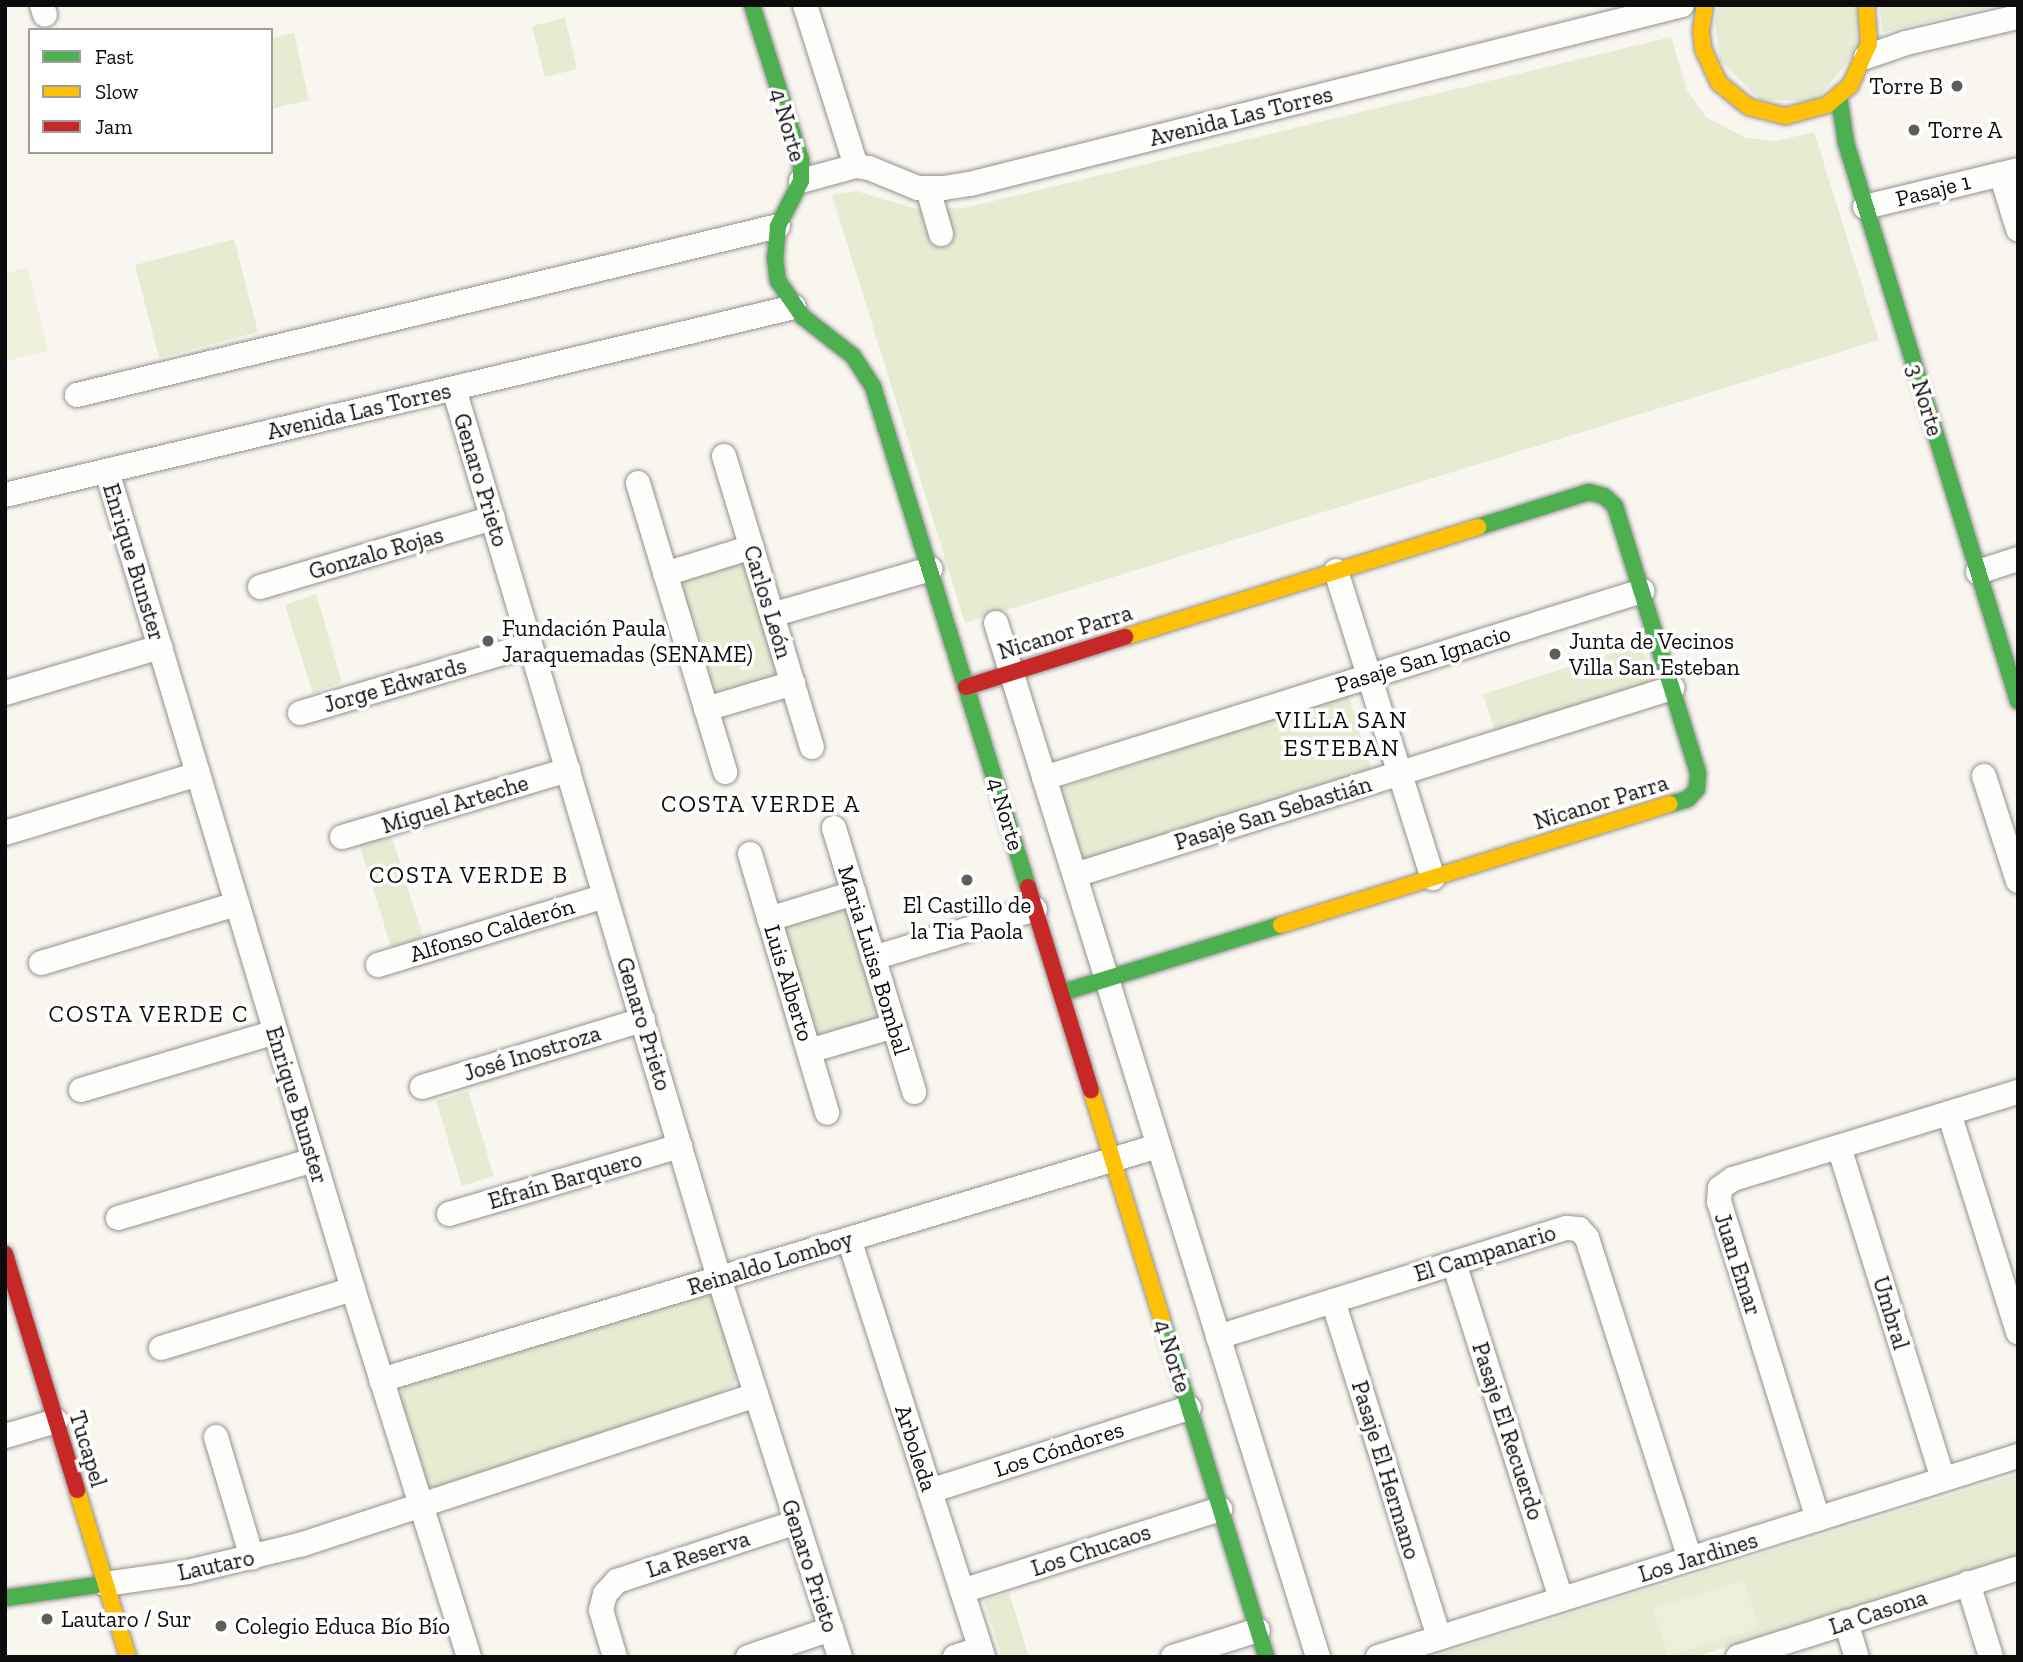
<!DOCTYPE html>
<meta charset="utf-8">
<style>
body{margin:0}
#map{position:relative;width:2023px;height:1662px;overflow:hidden;background:#f9f6f0;font-family:"Zilla Slab",serif}
div>[style]{position:absolute}
.green>*{inset:0;background:#e5ecd2}
.pitch>*{inset:0;background:#eef0dc}
.roads{filter:drop-shadow(0 0 2px #93918f) drop-shadow(0 0 2px #93918f)}
.street>*{height:24px;margin:-12px;padding:0 12px;transform-origin:12px;border-radius:12px;background:#fefefd}
.fast>*{height:16px;margin:-8px;padding:0 8px;transform-origin:8px;border-radius:8px;background:#4caf50}
.slow>*{height:16px;margin:-8px;padding:0 8px;transform-origin:8px;border-radius:8px;background:#ffc107}
.jam>*{height:16px;margin:-8px;padding:0 8px;transform-origin:8px;border-radius:8px;background:#c62828}
.dots>*{width:19px;height:19px;translate:-50% -50%;box-sizing:border-box;border:4px solid #fff;border-radius:50%}
span{translate:-50% -50%;white-space:nowrap;text-align:center;line-height:1.15;-webkit-text-stroke:7px #fff;paint-order:stroke}
.poi-label{font-size:23px;color:#0c0c0c}
.right{translate:-100% -50%;text-align:right}
.left{translate:0 -50%;text-align:left}
.street-label{font-size:23px;color:#0c0c0c}
.neighbourhood-label{font-size:24px;color:#0c0c0c;letter-spacing:2px}
.frame{position:absolute;inset:0;border:7px solid #0c0c0c;pointer-events:none}
.legend{position:absolute;left:28px;top:28px;width:245px;height:126px;box-sizing:border-box;background:#fff;border:2px solid #9e9e9e;margin:0;padding:9px 12px;list-style:none;font-size:21px;color:#0c0c0c}
.legend li{display:flex;align-items:center;gap:14px;height:35px}
.legend b{width:35px;border:2px solid #9e9e9e}
</style>
<div id="map">
<div class="green">
<i style="clip-path:polygon(1719px 5px,1859px 5px,1862px 44px,1816px 101px,1760px 100px,1720px 60px,1715px 22px)"></i>
<i style="clip-path:polygon(1879px 5px,1998px 5px,1883px 32px)"></i>
<i style="clip-path:polygon(565px 18px,577px 69px,545px 77px,532px 26px)"></i>
<i style="clip-path:polygon(294px 33px,309px 100px,271px 109px,271px 38px)"></i>
<i style="clip-path:polygon(1671px 37px,1687px 90px,1706px 117px,1746px 138px,1776px 141px,1814px 132px,1879px 340px,965px 623px,832px 195px,856px 191px,917px 209px,964px 208px)"></i>
<i style="clip-path:polygon(234px 239px,258px 332px,159px 358px,135px 265px)"></i>
<i style="clip-path:polygon(740px 558px,749px 566px,779px 671px,773px 682px,720px 697px,708px 689px,678px 585px,683px 574px)"></i>
<i style="clip-path:polygon(316px 594px,342px 682px,313px 694px,285px 605px)"></i>
<i style="clip-path:polygon(1641px 644px,1653px 681px,1651px 687px,1497px 737px,1483px 694px)"></i>
<i style="clip-path:polygon(1348px 694px,1371px 769px,1084px 861px,1060px 788px)"></i>
<i style="clip-path:polygon(391px 834px,423px 937px,391px 947px,359px 843px)"></i>
<i style="clip-path:polygon(846px 905px,880px 1018px,813px 1037px,780px 928px)"></i>
<i style="clip-path:polygon(468px 1091px,494px 1176px,462px 1186px,436px 1101px)"></i>
<i style="clip-path:polygon(698px 1293px,708px 1294px,713px 1299px,738px 1371px,734px 1385px,717px 1395px,439px 1488px,425px 1486px,398px 1397px,405px 1384px)"></i>
<i style="clip-path:polygon(2018px 1474px,2018px 1556px,1695px 1657px,1432px 1657px)"></i>
<i style="clip-path:polygon(1009px 1593px,1029px 1657px,1002px 1657px,984px 1601px)"></i>
</div>
<div class="pitch">
<i style="clip-path:polygon(28px 268px,48px 351px,6px 361px,5px 273px)"></i>
<i style="clip-path:polygon(1744px 1580px,1759px 1628px,1668px 1656px,1653px 1608px)"></i>
</div>
<div class="roads">
<div class="street">
<i style="left:42px;top:5px;width:10px;rotate:73deg"></i>
<i style="left:805px;top:5px;width:169px;rotate:72.4deg"></i>
<i style="left:1866px;top:57px;width:42px;rotate:-19.3deg"></i>
<i style="left:1906px;top:43px;width:115px;rotate:-13.1deg"></i>
<i style="left:2001px;top:174px;width:58px;rotate:72.8deg"></i>
<i style="left:801px;top:181px;width:57px;rotate:-15.3deg"></i>
<i style="left:856px;top:166px;width:13px;rotate:9deg"></i>
<i style="left:869px;top:168px;width:53px;rotate:22.2deg"></i>
<i style="left:918px;top:188px;width:26px"></i>
<i style="left:944px;top:188px;width:26px;rotate:-9deg"></i>
<i style="left:970px;top:184px;width:734px;rotate:-14.11deg"></i>
<i style="left:928px;top:189px;width:47px;rotate:73.9deg"></i>
<i style="left:1865px;top:207px;width:157px;rotate:-13.6deg"></i>
<i style="left:454px;top:389px;width:928px;rotate:73.4deg"></i>
<i style="left:719px;top:1278px;width:398px;rotate:72.3deg"></i>
<i style="left:77px;top:395px;width:721px;rotate:-13.55deg"></i>
<i style="left:724px;top:456px;width:304px;rotate:73.2deg"></i>
<i style="left:107px;top:471px;width:854px;rotate:73.26deg"></i>
<i style="left:353px;top:1289px;width:386px;rotate:72.5deg"></i>
<i style="left:638px;top:483px;width:302px;rotate:73.2deg"></i>
<i style="left:5px;top:495px;width:811px;rotate:-13.4deg"></i>
<i style="left:1336px;top:571px;width:322px;rotate:72.5deg"></i>
<i style="left:1978px;top:572px;width:42px;rotate:-18deg"></i>
<i style="left:665px;top:574px;width:91px;rotate:-17.2deg"></i>
<i style="left:260px;top:587px;width:243px;rotate:-16.5deg"></i>
<i style="left:772px;top:615px;width:165px;rotate:-16.2deg"></i>
<i style="left:996px;top:623px;width:1083px;rotate:72.7deg"></i>
<i style="left:5px;top:693px;width:162px;rotate:-16.5deg"></i>
<i style="left:706px;top:709px;width:91px;rotate:-16.6deg"></i>
<i style="left:300px;top:713px;width:240px;rotate:-16.5deg"></i>
<i style="left:1984px;top:776px;width:110px;rotate:72.1deg"></i>
<i style="left:1044px;top:778px;width:627px;rotate:-17.36deg"></i>
<i style="left:834px;top:828px;width:276px;rotate:73.1deg"></i>
<i style="left:5px;top:833px;width:202px;rotate:-17deg"></i>
<i style="left:342px;top:837px;width:236px;rotate:-16.5deg"></i>
<i style="left:750px;top:854px;width:270px;rotate:73.4deg"></i>
<i style="left:1075px;top:875px;width:626px;rotate:-17.39deg"></i>
<i style="left:769px;top:919px;width:89px;rotate:-17deg"></i>
<i style="left:873px;top:958px;width:169px;rotate:-16.8deg"></i>
<i style="left:41px;top:963px;width:205px;rotate:-16.8deg"></i>
<i style="left:378px;top:965px;width:237px;rotate:-16.9deg"></i>
<i style="left:809px;top:1051px;width:89px;rotate:-16.4deg"></i>
<i style="left:422px;top:1087px;width:231px;rotate:-16.9deg"></i>
<i style="left:81px;top:1090px;width:203px;rotate:-16.6deg"></i>
<i style="left:1949px;top:1113px;width:230px;rotate:72.5deg"></i>
<i style="left:1839px;top:1147px;width:348px;rotate:72.6deg"></i>
<i style="left:449px;top:1214px;width:241px;rotate:-16.4deg"></i>
<i style="left:118px;top:1218px;width:204px;rotate:-16.5deg"></i>
<i style="left:849px;top:1239px;width:439px;rotate:72.2deg"></i>
<i style="left:1454px;top:1263px;width:353px;rotate:72.3deg"></i>
<i style="left:1333px;top:1301px;width:353px;rotate:72.5deg"></i>
<i style="left:1218px;top:1337px;width:365px;rotate:-17.4deg"></i>
<i style="left:1566px;top:1228px;width:13px;rotate:4deg"></i>
<i style="left:1579px;top:1229px;width:12px;rotate:48deg"></i>
<i style="left:1587px;top:1238px;width:337px;rotate:72.2deg"></i>
<i style="left:161px;top:1348px;width:201px;rotate:-17.1deg"></i>
<i style="left:381px;top:1380px;width:811px;rotate:-16.76deg"></i>
<i style="left:5px;top:1436px;width:53px;rotate:-16.4deg"></i>
<i style="left:216px;top:1437px;width:126px;rotate:73.4deg"></i>
<i style="left:930px;top:1491px;width:272px;rotate:-17.8deg"></i>
<i style="left:1818px;top:1519px;width:332px;rotate:-107.3deg"></i>
<i style="left:1719px;top:1202px;width:14px;rotate:-86deg"></i>
<i style="left:1720px;top:1188px;width:16px;rotate:-35deg"></i>
<i style="left:1733px;top:1179px;width:298px;rotate:-17deg"></i>
<i style="left:1968px;top:1583px;width:77px;rotate:72.7deg"></i>
<i style="left:105px;top:1584px;width:84px;rotate:-8.2deg"></i>
<i style="left:188px;top:1572px;width:118px;rotate:-13.7deg"></i>
<i style="left:303px;top:1544px;width:477px;rotate:-18.2deg"></i>
<i style="left:962px;top:1591px;width:271px;rotate:-17.6deg"></i>
<i style="left:1846px;top:1622px;width:37px;rotate:73deg"></i>
<i style="left:615px;top:1657px;width:49px;rotate:-106.6deg"></i>
<i style="left:601px;top:1610px;width:16px;rotate:-76deg"></i>
<i style="left:605px;top:1594px;width:18px;rotate:-47deg"></i>
<i style="left:617px;top:1581px;width:188px;rotate:-18.2deg"></i>
<i style="left:748px;top:1657px;width:88px;rotate:-18.6deg"></i>
<i style="left:955px;top:1657px;width:26px;rotate:-18deg"></i>
<i style="left:1173px;top:1657px;width:89px;rotate:-17.6deg"></i>
<i style="left:1378px;top:1657px;width:671px;rotate:-17.44deg"></i>
<i style="left:1738px;top:1657px;width:294px;rotate:-17.6deg"></i>
</div>
<div class="fast">
<i style="left:752px;top:5px;width:163px;rotate:72.5deg"></i>
<i style="left:801px;top:160px;width:21px;rotate:90deg"></i>
<i style="left:801px;top:181px;width:51px;rotate:117.1deg"></i>
<i style="left:778px;top:226px;width:32px;rotate:95deg"></i>
<i style="left:775px;top:258px;width:23px;rotate:83deg"></i>
<i style="left:778px;top:281px;width:44px;rotate:55.2deg"></i>
<i style="left:803px;top:317px;width:63px;rotate:38deg"></i>
<i style="left:853px;top:356px;width:37px;rotate:57deg"></i>
<i style="left:873px;top:387px;width:523px;rotate:72.78deg"></i>
<i style="left:1839px;top:97px;width:47px;rotate:81.3deg"></i>
<i style="left:1846px;top:143px;width:584px;rotate:72.87deg"></i>
<i style="left:1478px;top:527px;width:116px;rotate:-17.5deg"></i>
<i style="left:1589px;top:492px;width:16px;rotate:15deg"></i>
<i style="left:1604px;top:496px;width:15px;rotate:42deg"></i>
<i style="left:1615px;top:506px;width:280px;rotate:72.7deg"></i>
<i style="left:1698px;top:773px;width:16px;rotate:94deg"></i>
<i style="left:1697px;top:789px;width:13px;rotate:132deg"></i>
<i style="left:1688px;top:799px;width:19px;rotate:164deg"></i>
<i style="left:1061px;top:993px;width:230px;rotate:-17.2deg"></i>
<i style="left:1162px;top:1320px;width:353px;rotate:72.8deg"></i>
<i style="left:5px;top:1598px;width:101px;rotate:-8deg"></i>
</div>
<div class="slow">
<i style="left:1705px;top:5px;width:25px;rotate:99deg"></i>
<i style="left:1701px;top:30px;width:19px;rotate:84deg"></i>
<i style="left:1703px;top:49px;width:38px;rotate:65deg"></i>
<i style="left:1719px;top:83px;width:38px;rotate:39deg"></i>
<i style="left:1749px;top:107px;width:38px;rotate:14deg"></i>
<i style="left:1786px;top:116px;width:42px;rotate:-15deg"></i>
<i style="left:1827px;top:105px;width:30px;rotate:-40deg"></i>
<i style="left:1850px;top:86px;width:46px;rotate:-65.7deg"></i>
<i style="left:1869px;top:44px;width:39px;rotate:-94deg"></i>
<i style="left:1125px;top:637px;width:370px;rotate:-17.3deg"></i>
<i style="left:1281px;top:925px;width:407px;rotate:-17.3deg"></i>
<i style="left:1091px;top:1090px;width:241px;rotate:72.8deg"></i>
<i style="left:77px;top:1490px;width:175px;rotate:73deg"></i>
</div>
<div class="jam">
<i style="left:966px;top:687px;width:167px;rotate:-17.5deg"></i>
<i style="left:1028px;top:887px;width:213px;rotate:72.8deg"></i>
<i style="left:5px;top:1254px;width:247px;rotate:73deg"></i>
</div>
</div>
<div class="dots">
<i style="left:1957px;top:86px;background:#5f5e5c"></i>
<i style="left:1914px;top:130px;background:#5f5e5c"></i>
<i style="left:488px;top:641px;background:#5f5e5c"></i>
<i style="left:1555px;top:654px;background:#5f5e5c"></i>
<i style="left:967px;top:880px;background:#5f5e5c"></i>
<i style="left:47px;top:1619px;background:#5f5e5c"></i>
<i style="left:221px;top:1626px;background:#5f5e5c"></i>
</div>
<div class="poi-label">
<span class="right" style="left:1943px;top:86px">Torre B</span>
<span class="left" style="left:1928px;top:130px">Torre A</span>
<span class="left" style="left:502px;top:641px">Fundación Paula<br>Jaraquemadas (SENAME)</span>
<span class="left" style="left:1569px;top:654px">Junta de Vecinos<br>Villa San Esteban</span>
<span style="left:967px;top:918px">El Castillo de<br>la Tia Paola</span>
<span class="left" style="left:61px;top:1619px">Lautaro / Sur</span>
<span class="left" style="left:235px;top:1626px">Colegio Educa Bío Bío</span>
</div>
<div class="street-label">
<span style="left:1241px;top:116px;rotate:-14deg">Avenida Las Torres</span>
<span style="left:788px;top:125px;rotate:74deg">4 Norte</span>
<span style="left:1933px;top:190px;rotate:-14deg">Pasaje 1</span>
<span style="left:1925px;top:400px;rotate:73deg">3 Norte</span>
<span style="left:359px;top:411px;rotate:-13deg">Avenida Las Torres</span>
<span style="left:481px;top:480px;rotate:73deg">Genaro Prieto</span>
<span style="left:376px;top:553px;rotate:-16deg">Gonzalo Rojas</span>
<span style="left:134px;top:562px;rotate:73deg">Enrique Bunster</span>
<span style="left:768px;top:602px;rotate:73deg">Carlos León</span>
<span style="left:1065px;top:632px;rotate:-17deg">Nicanor Parra</span>
<span style="left:1423px;top:659px;rotate:-17deg">Pasaje San Ignacio</span>
<span style="left:395px;top:685px;rotate:-16deg">Jorge Edwards</span>
<span style="left:1601px;top:802px;rotate:-17deg">Nicanor Parra</span>
<span style="left:455px;top:804px;rotate:-17deg">Miguel Arteche</span>
<span style="left:1273px;top:813px;rotate:-17deg">Pasaje San Sebastián</span>
<span style="left:1006px;top:814px;rotate:73deg">4 Norte</span>
<span style="left:492px;top:930px;rotate:-17deg">Alfonso Calderón</span>
<span style="left:874px;top:960px;rotate:73deg">Maria Luisa Bombal</span>
<span style="left:789px;top:983px;rotate:73deg">Luis Alberto</span>
<span style="left:644px;top:1024px;rotate:73deg">Genaro Prieto</span>
<span style="left:532px;top:1053px;rotate:-17deg">José Inostroza</span>
<span style="left:297px;top:1105px;rotate:73deg">Enrique Bunster</span>
<span style="left:565px;top:1180px;rotate:-16deg">Efraín Barquero</span>
<span style="left:1485px;top:1253px;rotate:-17deg">El Campanario</span>
<span style="left:770px;top:1263px;rotate:-17deg">Reinaldo Lomboy</span>
<span style="left:1738px;top:1264px;rotate:72deg">Juan Emar</span>
<span style="left:1891px;top:1313px;rotate:73deg">Umbral</span>
<span style="left:1173px;top:1356px;rotate:73deg">4 Norte</span>
<span style="left:1508px;top:1431px;rotate:72deg">Pasaje El Recuerdo</span>
<span style="left:916px;top:1448px;rotate:72deg">Arboleda</span>
<span style="left:88px;top:1449px;rotate:73deg">Tucapel</span>
<span style="left:1059px;top:1449px;rotate:-18deg">Los Cóndores</span>
<span style="left:1386px;top:1470px;rotate:73deg">Pasaje El Hermano</span>
<span style="left:1091px;top:1550px;rotate:-18deg">Los Chucaos</span>
<span style="left:698px;top:1554px;rotate:-18deg">La Reserva</span>
<span style="left:1698px;top:1557px;rotate:-17deg">Los Jardines</span>
<span style="left:216px;top:1565px;rotate:-12deg">Lautaro</span>
<span style="left:810px;top:1566px;rotate:72deg">Genaro Prieto</span>
<span style="left:1878px;top:1612px;rotate:-18deg">La Casona</span>
</div>
<div class="neighbourhood-label">
<span style="left:1342px;top:734px">VILLA SAN<br>ESTEBAN</span>
<span style="left:761px;top:804px">COSTA VERDE A</span>
<span style="left:469px;top:875px">COSTA VERDE B</span>
<span style="left:149px;top:1014px">COSTA VERDE C</span>
</div>
<div class="frame"></div>
<ul class="legend">
<li><b style="height:9px;background:#4caf50"></b>Fast</li>
<li><b style="height:9px;background:#ffc107"></b>Slow</li>
<li><b style="height:9px;background:#c62828"></b>Jam</li>
</ul>
</div>
